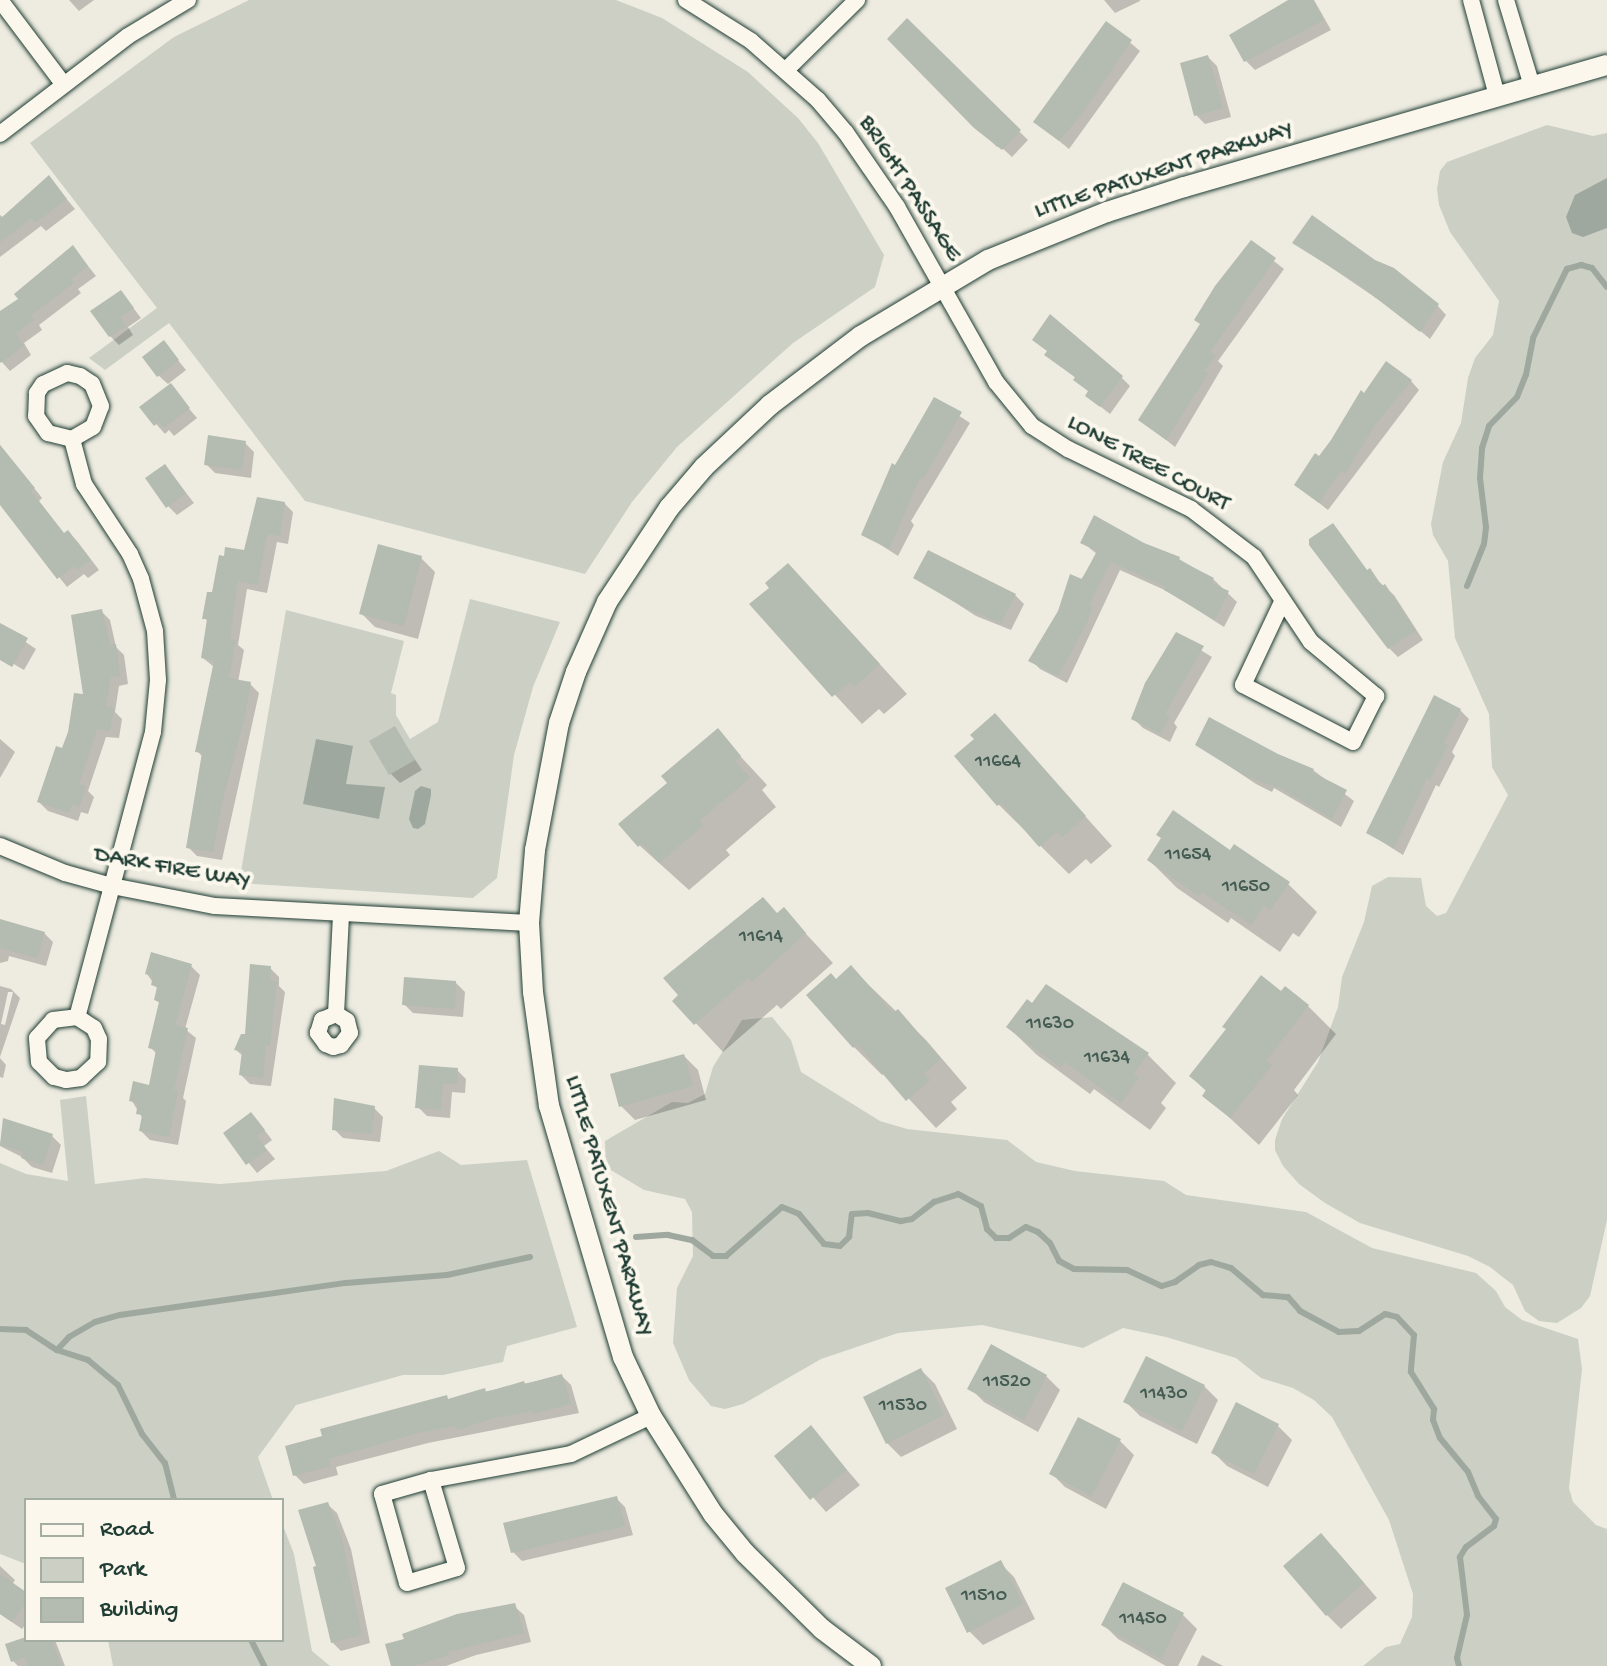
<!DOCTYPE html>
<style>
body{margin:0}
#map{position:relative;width:1607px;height:1666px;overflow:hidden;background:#eeece1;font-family:"Gochi Hand",sans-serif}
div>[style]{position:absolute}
.green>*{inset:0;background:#cbcfc4}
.water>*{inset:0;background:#9fa89f}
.shadow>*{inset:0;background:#0003}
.stream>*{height:6px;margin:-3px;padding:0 3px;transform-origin:3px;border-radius:3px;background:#9fa89f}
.building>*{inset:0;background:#b4bbb0}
.roads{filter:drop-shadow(0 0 2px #1f3d34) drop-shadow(0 0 2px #1f3d34)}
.minor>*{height:16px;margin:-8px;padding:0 8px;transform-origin:8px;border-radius:8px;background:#fbf7ec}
.tertiary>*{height:20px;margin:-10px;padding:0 10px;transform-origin:10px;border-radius:10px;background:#fbf7ec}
span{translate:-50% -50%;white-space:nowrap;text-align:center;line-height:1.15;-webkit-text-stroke:8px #fbf7ec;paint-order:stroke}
.number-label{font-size:20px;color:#445c53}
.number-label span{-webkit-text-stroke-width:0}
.street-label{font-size:24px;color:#1f3d34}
.legend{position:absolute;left:24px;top:1498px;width:260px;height:144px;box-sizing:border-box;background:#fbf7ec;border:2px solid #a3ada2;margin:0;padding:10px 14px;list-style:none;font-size:24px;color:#1f3d34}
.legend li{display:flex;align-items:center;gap:16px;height:40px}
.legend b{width:40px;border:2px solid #a3ada2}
</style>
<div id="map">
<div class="green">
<i style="clip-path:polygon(249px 0,616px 0,662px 18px,748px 72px,798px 118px,818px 143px,884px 255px,875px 287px,793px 343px,677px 447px,632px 502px,585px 574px,305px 501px,169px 323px,105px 370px,89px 358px,157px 308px,30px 143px,174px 37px)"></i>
<i style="clip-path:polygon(1547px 125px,1593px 136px,1607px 133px,1607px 1220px,1590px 1296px,1581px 1308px,1557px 1323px,1539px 1321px,1525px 1311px,1513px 1285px,1490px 1267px,1468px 1256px,1360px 1223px,1325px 1203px,1299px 1184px,1283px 1166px,1275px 1150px,1275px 1140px,1282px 1119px,1318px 1062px,1338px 1007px,1342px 977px,1364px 922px,1372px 886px,1388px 877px,1421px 878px,1426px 906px,1437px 916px,1446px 913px,1508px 795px,1492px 767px,1489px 714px,1455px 638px,1448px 561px,1433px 535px,1431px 524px,1443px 462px,1461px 423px,1468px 378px,1475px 358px,1493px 335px,1499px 301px,1450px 232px,1439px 205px,1437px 189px,1440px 171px,1447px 162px)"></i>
<i style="clip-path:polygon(470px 599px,560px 622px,533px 687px,514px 755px,497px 878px,473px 898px,239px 883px,286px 610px,404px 641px,391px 693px,396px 695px,396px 715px,410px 739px,438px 722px)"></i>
<i style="clip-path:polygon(772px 1017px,791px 1040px,801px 1072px,880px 1121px,907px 1129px,1007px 1140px,1036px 1162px,1075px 1171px,1164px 1181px,1186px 1195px,1306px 1212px,1372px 1248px,1476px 1273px,1496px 1291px,1505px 1307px,1522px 1320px,1578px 1339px,1582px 1369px,1569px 1488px,1573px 1502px,1596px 1525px,1607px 1529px,1607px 1666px,1363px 1666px,1386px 1647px,1400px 1644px,1412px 1617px,1413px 1594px,1389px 1520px,1332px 1417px,1314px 1400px,1293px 1388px,1261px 1378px,1236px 1358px,1166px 1337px,1123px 1328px,1083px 1348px,982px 1325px,898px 1333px,821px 1359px,743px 1404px,725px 1409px,711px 1406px,689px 1380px,673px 1343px,677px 1288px,693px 1256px,692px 1212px,685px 1199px,644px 1190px,606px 1167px,605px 1141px,672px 1102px,688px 1103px,705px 1094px,713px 1067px,742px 1020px)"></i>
<i style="clip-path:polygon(86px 1096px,95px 1184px,145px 1178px,220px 1184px,386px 1171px,439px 1151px,461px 1165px,527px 1160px,577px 1327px,507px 1346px,503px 1362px,443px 1375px,403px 1375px,296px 1405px,258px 1457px,273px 1500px,26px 1500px,26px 1564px,0 1554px,0 1163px,26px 1174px,68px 1181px,60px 1100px)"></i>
<i style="clip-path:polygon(282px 1523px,294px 1554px,312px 1651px,330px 1666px,113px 1666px,108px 1640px,282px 1640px)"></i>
</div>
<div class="water">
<i style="clip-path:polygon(1607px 178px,1607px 228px,1583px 237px,1572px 233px,1566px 217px,1575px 195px)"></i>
<i style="clip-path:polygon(316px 739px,353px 746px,346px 784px,385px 787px,379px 819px,303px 804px)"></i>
<i style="clip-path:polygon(421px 786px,431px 789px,431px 795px,425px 824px,418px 829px,413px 828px,409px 819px,415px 791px)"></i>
</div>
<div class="shadow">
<i style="clip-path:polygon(69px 0,94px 0,79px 11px)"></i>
<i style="clip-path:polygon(1104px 0,1140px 0,1140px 1px,1115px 13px)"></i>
<i style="clip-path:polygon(1294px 0,1314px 0,1331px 30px,1255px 70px,1246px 61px)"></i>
<i style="clip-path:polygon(907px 21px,1028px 140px,1012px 157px,999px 145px,997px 147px,890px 39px)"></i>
<i style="clip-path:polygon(1107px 23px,1140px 51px,1069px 149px,1036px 122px)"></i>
<i style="clip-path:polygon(1208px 57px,1217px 66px,1231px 117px,1205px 124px,1196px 115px)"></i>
<i style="clip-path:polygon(49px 178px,75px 209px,46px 231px,41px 226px,0 257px,0 215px,4px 218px)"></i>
<i style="clip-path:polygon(1251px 243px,1284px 269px,1218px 361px,1223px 366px,1175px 447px,1141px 420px)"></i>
<i style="clip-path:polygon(1295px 243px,1438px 306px,1446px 315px,1430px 339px,1401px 315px)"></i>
<i style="clip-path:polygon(81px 257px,96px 276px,78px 289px,81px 293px,39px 325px,42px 330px,24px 343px,31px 355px,10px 371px,0 360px,0 315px)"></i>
<i style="clip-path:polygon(121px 292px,141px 318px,128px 327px,133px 335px,119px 345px,110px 336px)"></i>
<i style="clip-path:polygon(164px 343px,186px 370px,168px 384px,197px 418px,174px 436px,169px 430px,165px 434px,142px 408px,170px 386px,158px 375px)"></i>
<i style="clip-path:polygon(1056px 363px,1121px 377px,1130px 386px,1110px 414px,1087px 396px,1090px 392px,1076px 378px)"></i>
<i style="clip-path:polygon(1411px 381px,1419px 390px,1328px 510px,1296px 485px,1320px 459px,1364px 396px)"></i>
<i style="clip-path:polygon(935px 400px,970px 423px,911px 521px,914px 525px,898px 556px,864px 534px,896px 467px)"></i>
<i style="clip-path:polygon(245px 443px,254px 452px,251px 478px,215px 473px,206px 464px)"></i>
<i style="clip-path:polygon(0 445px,42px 498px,39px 501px,65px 535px,68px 532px,77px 541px,99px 570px,88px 578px,84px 574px,67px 587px,0 502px)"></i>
<i style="clip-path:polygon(165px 466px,194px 503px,177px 515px,168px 506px)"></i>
<i style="clip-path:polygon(284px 503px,293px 512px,288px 544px,277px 542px,267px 593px,247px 589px,238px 645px,244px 650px,238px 682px,250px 684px,259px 693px,222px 860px,197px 856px,188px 847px,203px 757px,197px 751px,214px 667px,203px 658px,209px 622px,204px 618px,213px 595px)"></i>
<i style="clip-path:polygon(1341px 535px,1368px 572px,1394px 595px,1423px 640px,1398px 657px,1389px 648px)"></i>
<i style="clip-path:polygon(1082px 542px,1143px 545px,1179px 559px,1213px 579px,1237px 602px,1224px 627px,1169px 592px,1120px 570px,1067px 683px,1040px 669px,1031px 660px,1097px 554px)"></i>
<i style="clip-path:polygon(421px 558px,435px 572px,418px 639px,375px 627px,361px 613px)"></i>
<i style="clip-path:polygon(916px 577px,1015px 595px,1024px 604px,1011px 630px,976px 616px)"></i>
<i style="clip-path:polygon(816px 594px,907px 694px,884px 714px,879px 709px,862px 724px,752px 605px)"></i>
<i style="clip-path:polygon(101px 611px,110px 620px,116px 647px,124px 655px,128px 684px,119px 686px,115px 712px,122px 719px,119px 738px,106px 737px,88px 791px,94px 797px,88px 814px,81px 812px,78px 821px,48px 811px,39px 802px,86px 697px)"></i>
<i style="clip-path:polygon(0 625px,36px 649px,24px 670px,0 656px)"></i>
<i style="clip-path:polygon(1176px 635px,1212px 657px,1174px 723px,1177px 727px,1170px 742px,1143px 728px,1134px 719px)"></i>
<i style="clip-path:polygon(1460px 710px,1469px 719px,1452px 752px,1455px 756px,1439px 787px,1436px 785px,1403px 855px,1368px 833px)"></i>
<i style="clip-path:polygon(995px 716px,1112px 846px,1091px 864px,1086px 859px,1069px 874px,999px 805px,957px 756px,977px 740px)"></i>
<i style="clip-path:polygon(394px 728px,422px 770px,400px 783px,391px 774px)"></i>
<i style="clip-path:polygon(717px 731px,767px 785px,762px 790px,776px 807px,726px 850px,730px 855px,689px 890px,639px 845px,670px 783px)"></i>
<i style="clip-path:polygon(0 739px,15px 752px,0 778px)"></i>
<i style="clip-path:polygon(1198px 745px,1277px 756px,1313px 770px,1354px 801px,1341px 827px,1274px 788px,1272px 792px,1256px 784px)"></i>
<i style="clip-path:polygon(1231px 852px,1288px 884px,1317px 912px,1299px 937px,1293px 933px,1280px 952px,1231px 918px,1228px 923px,1177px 888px,1149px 860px)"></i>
<i style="clip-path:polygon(784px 910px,833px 963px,781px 1009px,777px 1005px,723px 1052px,675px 1001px,681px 995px,666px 978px,711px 939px,715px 942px)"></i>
<i style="clip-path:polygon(0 921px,44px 933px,53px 942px,46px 966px,9px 956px,8px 961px,0 963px)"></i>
<i style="clip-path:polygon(191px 966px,200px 975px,185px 1029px,196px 1038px,183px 1098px,186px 1101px,178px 1145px,150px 1140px,141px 1131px,143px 1119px,132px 1101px,150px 1087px,157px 1054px,150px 1047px,161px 1004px,156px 1000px,159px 991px,147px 974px)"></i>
<i style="clip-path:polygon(270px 968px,279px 977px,279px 986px,285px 992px,271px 1086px,250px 1084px,241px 1075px,243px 1056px,236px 1050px,247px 1037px)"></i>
<i style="clip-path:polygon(851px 968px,926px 1040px,967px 1088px,951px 1102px,957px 1109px,936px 1128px,885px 1073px,882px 1075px,854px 1047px)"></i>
<i style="clip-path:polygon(456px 983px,465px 992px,463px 1017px,413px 1013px,404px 1004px)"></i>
<i style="clip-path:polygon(evenodd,0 986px,11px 989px,20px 998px,0 1057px,0 986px,8px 992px,13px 992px,5px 1025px,1px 1024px,8px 992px)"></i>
<i style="clip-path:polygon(1281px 994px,1308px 1006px,1336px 1034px,1294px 1090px,1298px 1095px,1259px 1145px,1205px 1095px,1207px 1092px,1191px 1076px)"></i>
<i style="clip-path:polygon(1033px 1006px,1096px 1023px,1098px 1019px,1148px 1055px,1176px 1083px,1161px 1103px,1166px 1108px,1150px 1130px,1094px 1089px,1090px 1094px,1037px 1055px,1008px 1027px)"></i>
<i style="clip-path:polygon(684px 1056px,698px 1070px,706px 1100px,635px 1120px,621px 1106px)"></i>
<i style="clip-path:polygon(0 1058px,6px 1065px,3px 1078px,0 1077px)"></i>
<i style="clip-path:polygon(457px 1070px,466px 1079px,465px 1093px,452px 1092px,450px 1118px,427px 1116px,418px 1107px)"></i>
<i style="clip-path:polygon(336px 1100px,374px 1108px,383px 1117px,380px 1142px,343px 1138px,334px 1129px)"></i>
<i style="clip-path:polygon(4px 1121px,52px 1136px,61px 1145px,52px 1173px,32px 1167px,22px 1157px,0 1146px)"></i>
<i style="clip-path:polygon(259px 1123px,272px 1140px,264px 1146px,275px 1159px,257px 1173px,225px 1134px)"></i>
<i style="clip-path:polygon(921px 1370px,935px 1384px,957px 1429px,901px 1457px,887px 1443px)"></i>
<i style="clip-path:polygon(562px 1376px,571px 1385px,579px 1413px,428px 1443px,336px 1467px,338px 1475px,304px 1484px,295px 1475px,395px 1410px)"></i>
<i style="clip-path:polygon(1046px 1376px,1060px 1390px,1038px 1432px,984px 1402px,970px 1388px)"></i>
<i style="clip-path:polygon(1204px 1386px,1218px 1400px,1197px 1444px,1140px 1416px,1126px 1402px)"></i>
<i style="clip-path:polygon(1079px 1419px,1120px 1441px,1134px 1455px,1106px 1509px,1065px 1487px,1051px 1473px)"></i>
<i style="clip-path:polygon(1278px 1426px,1292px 1440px,1268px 1487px,1227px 1466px,1213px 1452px)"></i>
<i style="clip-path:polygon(811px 1428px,860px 1485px,826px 1512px,777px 1456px)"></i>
<i style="clip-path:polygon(616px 1498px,625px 1507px,633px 1535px,522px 1561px,513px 1552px)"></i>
<i style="clip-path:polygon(327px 1504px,337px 1513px,351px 1549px,370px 1643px,341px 1651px,332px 1642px)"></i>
<i style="clip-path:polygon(1335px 1549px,1377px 1598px,1341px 1629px,1327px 1615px)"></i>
<i style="clip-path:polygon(1000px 1563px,1014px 1577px,1035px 1619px,983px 1645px,969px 1631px)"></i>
<i style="clip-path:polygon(0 1566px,15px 1580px,12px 1585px,26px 1594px,26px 1624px,22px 1629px,0 1614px)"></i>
<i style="clip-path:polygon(514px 1606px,524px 1615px,531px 1642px,476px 1655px,446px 1666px,393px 1666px)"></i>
<i style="clip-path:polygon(1183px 1615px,1197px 1629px,1178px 1666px,1166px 1666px,1118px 1639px,1104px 1625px)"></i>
<i style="clip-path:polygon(26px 1639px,55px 1640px,65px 1666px,18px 1666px,13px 1661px)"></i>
<i style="clip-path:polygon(1202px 1655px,1223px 1666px,1197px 1666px)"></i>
</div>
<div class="stream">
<i style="left:1467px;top:586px;width:45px;rotate:-68deg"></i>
<i style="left:1484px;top:544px;width:17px;rotate:-83deg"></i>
<i style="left:1486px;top:527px;width:49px;rotate:-97deg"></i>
<i style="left:1480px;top:478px;width:30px;rotate:-86deg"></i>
<i style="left:1482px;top:448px;width:23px;rotate:-72deg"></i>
<i style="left:1489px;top:426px;width:40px;rotate:-46deg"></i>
<i style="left:1517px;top:397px;width:24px;rotate:-68deg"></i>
<i style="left:1526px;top:375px;width:38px;rotate:-79deg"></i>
<i style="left:1533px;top:338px;width:77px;rotate:-63.8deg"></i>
<i style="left:1567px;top:269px;width:15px;rotate:-16deg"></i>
<i style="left:1581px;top:265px;width:11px;rotate:15deg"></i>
<i style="left:1592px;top:268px;width:24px;rotate:52deg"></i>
<i style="left:636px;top:1237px;width:32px;rotate:-4deg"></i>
<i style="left:668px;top:1235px;width:25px;rotate:12deg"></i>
<i style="left:692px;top:1240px;width:26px;rotate:37deg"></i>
<i style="left:713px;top:1256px;width:13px"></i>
<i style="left:726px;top:1256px;width:74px;rotate:-41.2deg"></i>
<i style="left:782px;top:1207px;width:18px;rotate:22deg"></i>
<i style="left:799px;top:1214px;width:39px;rotate:50deg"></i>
<i style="left:824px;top:1244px;width:16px;rotate:7deg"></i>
<i style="left:840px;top:1246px;width:13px;rotate:-45deg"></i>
<i style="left:849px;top:1237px;width:23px;rotate:-83deg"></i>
<i style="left:852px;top:1214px;width:16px;rotate:-4deg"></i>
<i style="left:868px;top:1213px;width:34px;rotate:14deg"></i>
<i style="left:901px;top:1221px;width:11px;rotate:-10deg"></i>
<i style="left:912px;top:1219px;width:28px;rotate:-38deg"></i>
<i style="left:934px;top:1202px;width:25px;rotate:-18deg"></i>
<i style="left:958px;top:1194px;width:26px;rotate:28deg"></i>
<i style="left:981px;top:1206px;width:24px;rotate:75deg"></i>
<i style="left:987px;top:1229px;width:13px;rotate:45deg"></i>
<i style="left:996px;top:1238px;width:13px"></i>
<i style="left:1009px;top:1238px;width:20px;rotate:-33deg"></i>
<i style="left:1026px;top:1227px;width:13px;rotate:23deg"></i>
<i style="left:1038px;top:1232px;width:16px;rotate:43deg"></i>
<i style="left:1050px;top:1243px;width:20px;rotate:63deg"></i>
<i style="left:1059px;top:1261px;width:17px;rotate:28deg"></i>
<i style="left:1074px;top:1269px;width:53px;rotate:1.1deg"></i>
<i style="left:1127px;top:1270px;width:38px;rotate:25deg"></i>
<i style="left:1162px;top:1286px;width:14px;rotate:-17deg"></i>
<i style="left:1175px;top:1282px;width:29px;rotate:-35deg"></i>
<i style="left:1199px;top:1265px;width:12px;rotate:-14deg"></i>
<i style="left:1211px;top:1262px;width:21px;rotate:17deg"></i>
<i style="left:1231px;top:1268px;width:42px;rotate:40.2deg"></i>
<i style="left:1263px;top:1295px;width:25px;rotate:5deg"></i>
<i style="left:1288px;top:1297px;width:18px;rotate:49deg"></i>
<i style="left:1300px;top:1311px;width:44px;rotate:28.3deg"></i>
<i style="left:1339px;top:1332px;width:20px;rotate:-3deg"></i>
<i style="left:1359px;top:1331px;width:31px;rotate:-33deg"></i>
<i style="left:1385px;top:1314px;width:12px;rotate:14deg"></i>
<i style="left:1397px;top:1317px;width:25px;rotate:47deg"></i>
<i style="left:1414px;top:1335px;width:37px;rotate:95deg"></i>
<i style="left:1411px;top:1372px;width:44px;rotate:58.1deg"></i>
<i style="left:1434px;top:1409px;width:11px;rotate:95deg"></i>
<i style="left:1433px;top:1420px;width:19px;rotate:69deg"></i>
<i style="left:1440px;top:1438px;width:44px;rotate:50.5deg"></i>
<i style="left:1468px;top:1472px;width:26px;rotate:67deg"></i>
<i style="left:1478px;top:1496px;width:29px;rotate:52deg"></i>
<i style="left:1496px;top:1519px;width:7px;rotate:106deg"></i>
<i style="left:1494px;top:1526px;width:35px;rotate:143deg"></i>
<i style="left:1466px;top:1547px;width:12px;rotate:121deg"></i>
<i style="left:1460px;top:1557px;width:58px;rotate:83.1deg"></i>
<i style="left:1467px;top:1615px;width:44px;rotate:103.1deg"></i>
<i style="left:1457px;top:1658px;width:8px;rotate:76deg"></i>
<i style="left:0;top:1329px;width:26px;rotate:2deg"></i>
<i style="left:26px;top:1330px;width:37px;rotate:33deg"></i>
<i style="left:57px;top:1350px;width:33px;rotate:18deg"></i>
<i style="left:88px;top:1360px;width:39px;rotate:40deg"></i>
<i style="left:118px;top:1385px;width:55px;rotate:63.9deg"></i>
<i style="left:142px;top:1434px;width:37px;rotate:52deg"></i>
<i style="left:165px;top:1463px;width:38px;rotate:76deg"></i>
<i style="left:57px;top:1350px;width:18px;rotate:-47deg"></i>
<i style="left:69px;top:1337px;width:30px;rotate:-30deg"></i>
<i style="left:95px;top:1322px;width:26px;rotate:-16deg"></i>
<i style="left:120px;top:1315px;width:228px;rotate:-8.1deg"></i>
<i style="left:346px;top:1283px;width:101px;rotate:-4.5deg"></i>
<i style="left:447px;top:1275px;width:85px;rotate:-12.2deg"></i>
<i style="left:251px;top:1640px;width:29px;rotate:63deg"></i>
</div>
<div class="building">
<i style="clip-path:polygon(1288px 0,1313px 0,1324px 20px,1244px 62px,1229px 35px)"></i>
<i style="clip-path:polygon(907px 18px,1021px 130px,1002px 150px,974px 128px,887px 39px)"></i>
<i style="clip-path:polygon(1106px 21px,1132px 40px,1082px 114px,1059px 141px,1033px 122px)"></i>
<i style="clip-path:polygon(1208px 55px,1223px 108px,1194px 116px,1180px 63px)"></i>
<i style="clip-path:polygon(49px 175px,67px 199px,35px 223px,32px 218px,0 242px,0 219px)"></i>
<i style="clip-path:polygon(1312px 215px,1375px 260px,1394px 268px,1439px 304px,1420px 332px,1358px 284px,1292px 243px)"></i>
<i style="clip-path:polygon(1251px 240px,1276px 258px,1210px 352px,1216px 356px,1204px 371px,1208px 374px,1166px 440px,1138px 420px,1200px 324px,1194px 320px,1215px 286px)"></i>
<i style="clip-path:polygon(73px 245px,88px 266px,71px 279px,74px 283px,31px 315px,34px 320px,16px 333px,24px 346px,0 363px,0 311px,18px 299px,14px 294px)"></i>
<i style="clip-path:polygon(121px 290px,134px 308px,120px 317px,126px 326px,109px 337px,90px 311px)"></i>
<i style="clip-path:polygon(1050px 314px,1123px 376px,1100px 407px,1085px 396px,1088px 391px,1073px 380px,1075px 377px,1044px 355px,1047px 351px,1032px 340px)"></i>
<i style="clip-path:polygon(164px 340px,179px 360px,157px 377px,142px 357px)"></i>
<i style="clip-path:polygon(1386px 361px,1412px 380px,1375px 425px,1345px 474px,1341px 471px,1319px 503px,1294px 485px,1315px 453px,1319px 456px,1331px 440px,1361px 390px,1364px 393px)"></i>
<i style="clip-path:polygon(171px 383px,190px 408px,164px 428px,159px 422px,154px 426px,139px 407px)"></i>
<i style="clip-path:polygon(934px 397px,962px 412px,923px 479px,920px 478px,889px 549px,861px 535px,892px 463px,895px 465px)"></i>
<i style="clip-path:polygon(208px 435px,246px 441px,242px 470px,204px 465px)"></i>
<i style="clip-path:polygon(0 445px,35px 488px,31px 491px,64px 533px,68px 530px,91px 560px,77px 570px,74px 566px,57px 579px,0 505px)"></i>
<i style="clip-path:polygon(165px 464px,186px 493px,166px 508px,145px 478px)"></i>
<i style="clip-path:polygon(257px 497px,285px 502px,280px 536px,268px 534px,266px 539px,258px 585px,238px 581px,230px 639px,236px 640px,229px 678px,251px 682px,245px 716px,222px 803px,213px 852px,186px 848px,202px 753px,195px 752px,214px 661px,201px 658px,207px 619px,202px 619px,207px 592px,212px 592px,219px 555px,224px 556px,225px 547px,244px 550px)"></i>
<i style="clip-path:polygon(1094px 515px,1144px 543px,1180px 557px,1179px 560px,1214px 578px,1211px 583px,1229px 591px,1215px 620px,1164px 590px,1166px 587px,1111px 562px,1089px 605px,1092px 607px,1086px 625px,1058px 676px,1028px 661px,1058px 611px,1070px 574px,1082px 579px,1097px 551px,1080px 543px)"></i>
<i style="clip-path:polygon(1333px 523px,1367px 570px,1370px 568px,1382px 586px,1385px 584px,1416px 631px,1388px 649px,1309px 545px,1309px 539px)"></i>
<i style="clip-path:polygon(378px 544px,422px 556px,404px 626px,359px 614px)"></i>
<i style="clip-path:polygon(928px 550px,1016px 594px,1001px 623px,965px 608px,913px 578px)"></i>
<i style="clip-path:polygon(788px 563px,880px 664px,854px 687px,850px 682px,832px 697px,749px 604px,769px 588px,765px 583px)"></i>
<i style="clip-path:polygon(102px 609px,110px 645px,116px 644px,120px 676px,111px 677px,106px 707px,114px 708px,110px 731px,97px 729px,79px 784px,86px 786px,79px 807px,72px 804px,69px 813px,37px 802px,56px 746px,62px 748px,68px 732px,74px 693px,83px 694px,71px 615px)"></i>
<i style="clip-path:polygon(0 623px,28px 638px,12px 667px,0 660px)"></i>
<i style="clip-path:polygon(1176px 632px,1204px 646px,1165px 714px,1170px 717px,1161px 734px,1131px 719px,1145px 683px)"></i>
<i style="clip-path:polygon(1434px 695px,1461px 709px,1444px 743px,1448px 745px,1430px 780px,1427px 778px,1394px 848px,1366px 833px)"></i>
<i style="clip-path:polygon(995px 713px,1086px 816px,1062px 837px,1057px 832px,1039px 847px,1001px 803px,997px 806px,954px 756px,974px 739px,970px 735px)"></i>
<i style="clip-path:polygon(1209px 717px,1278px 754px,1314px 769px,1312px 772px,1347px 790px,1332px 819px,1282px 789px,1245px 776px,1195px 745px)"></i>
<i style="clip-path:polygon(395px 726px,415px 760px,389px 775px,369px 741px)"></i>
<i style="clip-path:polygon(718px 728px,741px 756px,735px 761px,750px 778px,699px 821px,703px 826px,659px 863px,642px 843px,638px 847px,618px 824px,667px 783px,661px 776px)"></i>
<i style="clip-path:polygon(1173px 810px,1230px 850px,1234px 844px,1290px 882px,1270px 910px,1264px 906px,1251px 925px,1202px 892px,1199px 896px,1147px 860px,1161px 838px,1156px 835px)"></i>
<i style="clip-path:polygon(763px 897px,777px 913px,784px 907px,806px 933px,752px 982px,748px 978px,694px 1025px,672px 1001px,678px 995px,663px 978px)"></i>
<i style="clip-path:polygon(0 919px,45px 932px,37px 958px,0 948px)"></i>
<i style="clip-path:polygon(151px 952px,192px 964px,175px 1025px,188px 1028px,174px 1090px,178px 1091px,169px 1137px,139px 1131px,142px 1115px,136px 1114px,138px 1103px,129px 1101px,133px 1081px,149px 1085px,156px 1050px,148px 1048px,159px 1002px,154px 1000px,157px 987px,151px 985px,153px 976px,145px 974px)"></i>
<i style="clip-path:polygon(250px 964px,271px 966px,270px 981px,277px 981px,270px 1046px,266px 1045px,263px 1078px,239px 1075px,242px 1051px,234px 1050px,241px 1034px,245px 1034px)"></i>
<i style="clip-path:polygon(851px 965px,893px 1013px,898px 1009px,941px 1059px,924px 1073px,930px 1080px,906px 1101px,857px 1044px,853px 1048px,806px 995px,831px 973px,836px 979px)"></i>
<i style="clip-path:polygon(1261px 975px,1281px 991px,1285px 986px,1309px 1005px,1266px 1061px,1272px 1065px,1230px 1118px,1202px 1096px,1206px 1090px,1189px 1076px,1226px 1029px,1222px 1027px)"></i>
<i style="clip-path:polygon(404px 977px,456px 981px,455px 1009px,402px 1005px)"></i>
<i style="clip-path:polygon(1046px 984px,1149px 1053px,1134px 1074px,1139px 1078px,1121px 1103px,1065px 1062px,1061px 1068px,1006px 1027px,1027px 999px,1032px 1003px)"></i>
<i style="clip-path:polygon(684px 1054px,693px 1086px,619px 1107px,610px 1074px)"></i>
<i style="clip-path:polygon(419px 1065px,458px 1068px,457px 1084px,443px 1084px,441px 1110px,415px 1108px)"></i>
<i style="clip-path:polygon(334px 1098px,375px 1106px,372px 1134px,332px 1130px)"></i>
<i style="clip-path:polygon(251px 1112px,265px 1130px,257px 1136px,267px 1150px,246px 1165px,223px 1133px)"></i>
<i style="clip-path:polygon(3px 1118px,53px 1134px,43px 1165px,21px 1158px,23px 1152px,0 1145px)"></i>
<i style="clip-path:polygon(991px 1344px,1047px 1375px,1024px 1420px,967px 1389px)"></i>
<i style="clip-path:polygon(1146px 1356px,1205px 1385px,1182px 1431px,1123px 1402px)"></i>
<i style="clip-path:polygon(921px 1368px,944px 1415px,886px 1444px,863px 1397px)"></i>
<i style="clip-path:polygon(562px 1374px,571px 1404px,533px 1414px,532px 1411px,494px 1418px,457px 1430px,456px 1426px,418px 1433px,328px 1459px,331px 1466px,293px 1476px,285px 1446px,322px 1436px,320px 1429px,447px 1395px,448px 1399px,485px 1388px,486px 1392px,524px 1381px,525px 1384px)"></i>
<i style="clip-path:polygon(1236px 1402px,1279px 1424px,1254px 1474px,1211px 1453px)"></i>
<i style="clip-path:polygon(1078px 1417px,1121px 1439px,1092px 1496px,1049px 1474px)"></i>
<i style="clip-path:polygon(811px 1425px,847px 1470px,810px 1500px,774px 1456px)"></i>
<i style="clip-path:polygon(617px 1496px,625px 1526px,511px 1553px,503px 1523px)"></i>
<i style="clip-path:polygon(328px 1502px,342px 1539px,362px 1635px,331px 1643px,313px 1567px,316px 1566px,298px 1510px)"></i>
<i style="clip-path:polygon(1321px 1533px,1364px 1583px,1326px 1616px,1283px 1566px)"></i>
<i style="clip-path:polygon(1001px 1560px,1023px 1604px,967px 1633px,945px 1588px)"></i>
<i style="clip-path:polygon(0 1574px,26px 1592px,26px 1602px,12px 1622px,0 1614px)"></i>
<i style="clip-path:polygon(1123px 1582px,1184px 1613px,1161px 1659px,1101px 1625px)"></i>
<i style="clip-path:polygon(515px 1603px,524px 1633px,448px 1652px,449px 1655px,413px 1666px,391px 1666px,385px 1644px,404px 1639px,402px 1634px,457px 1614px)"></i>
<i style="clip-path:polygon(26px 1637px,26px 1640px,51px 1640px,62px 1666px,28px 1666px,25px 1657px,11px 1662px,5px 1644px)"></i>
</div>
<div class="roads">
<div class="minor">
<i style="left:0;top:0;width:106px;rotate:53deg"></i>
<i style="left:686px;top:0;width:77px;rotate:32.2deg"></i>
<i style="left:751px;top:41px;width:89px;rotate:41.4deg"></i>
<i style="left:818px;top:100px;width:43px;rotate:49.7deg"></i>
<i style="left:846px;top:133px;width:90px;rotate:55.4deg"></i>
<i style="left:897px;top:207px;width:201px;rotate:60.5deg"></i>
<i style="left:996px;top:382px;width:57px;rotate:50.7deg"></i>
<i style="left:1032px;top:426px;width:43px;rotate:32.6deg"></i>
<i style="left:1068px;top:449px;width:137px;rotate:26deg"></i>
<i style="left:1191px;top:509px;width:79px;rotate:37.3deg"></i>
<i style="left:1254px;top:557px;width:102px;rotate:56.2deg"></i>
<i style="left:1311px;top:642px;width:85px;rotate:39.7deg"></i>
<i style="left:1376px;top:696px;width:51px;rotate:116.6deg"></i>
<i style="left:1353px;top:742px;width:124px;rotate:-152.6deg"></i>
<i style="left:1243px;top:685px;width:92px;rotate:-64.8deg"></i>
<i style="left:1471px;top:0;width:99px;rotate:74.8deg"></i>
<i style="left:1506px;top:0;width:90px;rotate:73.2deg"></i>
<i style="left:786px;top:70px;width:100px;rotate:-44.6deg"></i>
<i style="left:0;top:134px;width:161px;rotate:-37.4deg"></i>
<i style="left:128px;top:36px;width:70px;rotate:-31deg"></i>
<i style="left:72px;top:439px;width:24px;rotate:-30deg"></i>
<i style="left:93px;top:427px;width:22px;rotate:-69deg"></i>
<i style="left:101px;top:406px;width:24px;rotate:-112deg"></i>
<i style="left:92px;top:384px;width:14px;rotate:-146deg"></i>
<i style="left:80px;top:376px;width:13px;rotate:-167deg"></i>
<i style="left:67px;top:373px;width:26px;rotate:155deg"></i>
<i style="left:43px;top:384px;width:11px;rotate:124deg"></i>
<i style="left:37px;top:393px;width:23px;rotate:92deg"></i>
<i style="left:36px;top:416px;width:21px;rotate:55deg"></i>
<i style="left:48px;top:433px;width:25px;rotate:14deg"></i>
<i style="left:72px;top:439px;width:47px;rotate:75.1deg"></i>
<i style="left:84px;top:484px;width:84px;rotate:56.7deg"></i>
<i style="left:130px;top:554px;width:27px;rotate:66deg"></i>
<i style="left:141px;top:579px;width:54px;rotate:74.9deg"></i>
<i style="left:155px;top:631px;width:49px;rotate:86.5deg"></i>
<i style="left:158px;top:680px;width:52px;rotate:95.5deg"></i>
<i style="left:153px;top:732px;width:295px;rotate:104.9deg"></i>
<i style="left:77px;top:1017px;width:20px;rotate:33deg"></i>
<i style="left:94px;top:1028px;width:12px;rotate:66deg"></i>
<i style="left:99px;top:1039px;width:23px;rotate:92deg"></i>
<i style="left:98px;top:1062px;width:23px;rotate:137deg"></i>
<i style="left:81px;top:1078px;width:15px;rotate:172deg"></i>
<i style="left:66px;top:1080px;width:12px;rotate:-166deg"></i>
<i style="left:54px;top:1077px;width:21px;rotate:-135deg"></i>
<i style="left:39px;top:1062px;width:24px;rotate:-95deg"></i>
<i style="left:37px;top:1038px;width:24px;rotate:-48deg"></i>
<i style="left:53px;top:1020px;width:24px;rotate:-7deg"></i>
<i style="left:0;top:846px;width:70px;rotate:22.6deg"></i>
<i style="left:65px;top:873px;width:49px;rotate:15.5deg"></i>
<i style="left:112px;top:886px;width:105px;rotate:11deg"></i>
<i style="left:215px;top:906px;width:314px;rotate:3.1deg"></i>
<i style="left:336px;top:1014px;width:13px;rotate:32deg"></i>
<i style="left:347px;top:1021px;width:12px;rotate:76deg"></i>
<i style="left:350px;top:1033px;width:15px;rotate:127deg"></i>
<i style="left:341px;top:1045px;width:8px;rotate:166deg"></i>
<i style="left:333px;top:1047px;width:8px;rotate:-157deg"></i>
<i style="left:326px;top:1044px;width:14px;rotate:-126deg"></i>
<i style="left:318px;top:1033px;width:14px;rotate:-73deg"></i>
<i style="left:322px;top:1020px;width:15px;rotate:-23deg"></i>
<i style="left:336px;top:1014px;width:99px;rotate:-87.1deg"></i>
<i style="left:431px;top:1480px;width:51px;rotate:164.1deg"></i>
<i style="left:382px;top:1494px;width:92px;rotate:74.3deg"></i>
<i style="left:407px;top:1583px;width:52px;rotate:-16.7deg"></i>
<i style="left:457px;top:1568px;width:92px;rotate:-106.5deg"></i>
<i style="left:431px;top:1480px;width:142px;rotate:-10.5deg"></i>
<i style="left:571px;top:1454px;width:89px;rotate:-25.4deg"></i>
</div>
<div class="tertiary">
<i style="left:871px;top:1666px;width:61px;rotate:-142.9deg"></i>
<i style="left:822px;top:1629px;width:108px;rotate:-135.4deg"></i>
<i style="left:745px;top:1553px;width:50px;rotate:-129.4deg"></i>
<i style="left:713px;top:1514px;width:116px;rotate:-122.3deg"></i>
<i style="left:651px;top:1416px;width:65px;rotate:-115.4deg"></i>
<i style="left:623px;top:1357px;width:262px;rotate:-106.4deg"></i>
<i style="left:549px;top:1106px;width:115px;rotate:-98deg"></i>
<i style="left:533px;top:992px;width:69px;rotate:-93.3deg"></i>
<i style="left:529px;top:923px;width:73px;rotate:-85.3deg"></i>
<i style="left:535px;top:850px;width:129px;rotate:-79.3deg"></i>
<i style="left:559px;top:723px;width:54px;rotate:-71.6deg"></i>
<i style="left:576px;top:672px;width:77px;rotate:-66.1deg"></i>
<i style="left:607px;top:602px;width:113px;rotate:-56.6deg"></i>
<i style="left:669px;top:508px;width:54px;rotate:-49.5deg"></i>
<i style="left:704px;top:467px;width:91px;rotate:-43.2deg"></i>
<i style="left:770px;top:405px;width:114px;rotate:-37.2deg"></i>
<i style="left:861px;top:336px;width:148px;rotate:-30.9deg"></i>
<i style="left:988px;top:260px;width:128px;rotate:-22deg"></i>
<i style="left:1107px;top:212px;width:81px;rotate:-18deg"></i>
<i style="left:1184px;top:187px;width:440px;rotate:-16.1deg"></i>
</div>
</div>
<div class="number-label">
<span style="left:998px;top:762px">11664</span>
<span style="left:1188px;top:855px">11654</span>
<span style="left:1246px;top:887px">11650</span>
<span style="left:761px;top:937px">11614</span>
<span style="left:1050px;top:1024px">11630</span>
<span style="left:1107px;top:1058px">11634</span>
<span style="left:1007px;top:1382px">11520</span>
<span style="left:1164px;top:1394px">11430</span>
<span style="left:903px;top:1406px">11530</span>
<span style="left:984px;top:1596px">11510</span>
<span style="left:1143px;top:1619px">11450</span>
</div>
<div class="street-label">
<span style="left:1164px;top:171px;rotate:-18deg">LITTLE PATUXENT PARKWAY</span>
<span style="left:909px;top:189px;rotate:57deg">BRIGHT PASSAGE</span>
<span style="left:1148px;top:464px;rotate:28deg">LONE TREE COURT</span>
<span style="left:172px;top:869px;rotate:10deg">DARK FIRE WAY</span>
<span style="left:608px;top:1206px;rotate:74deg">LITTLE PATUXENT PARKWAY</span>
</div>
<ul class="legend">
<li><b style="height:10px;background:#fbf7ec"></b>Road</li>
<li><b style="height:22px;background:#cbcfc4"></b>Park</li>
<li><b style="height:22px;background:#b4bbb0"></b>Building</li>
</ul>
</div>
